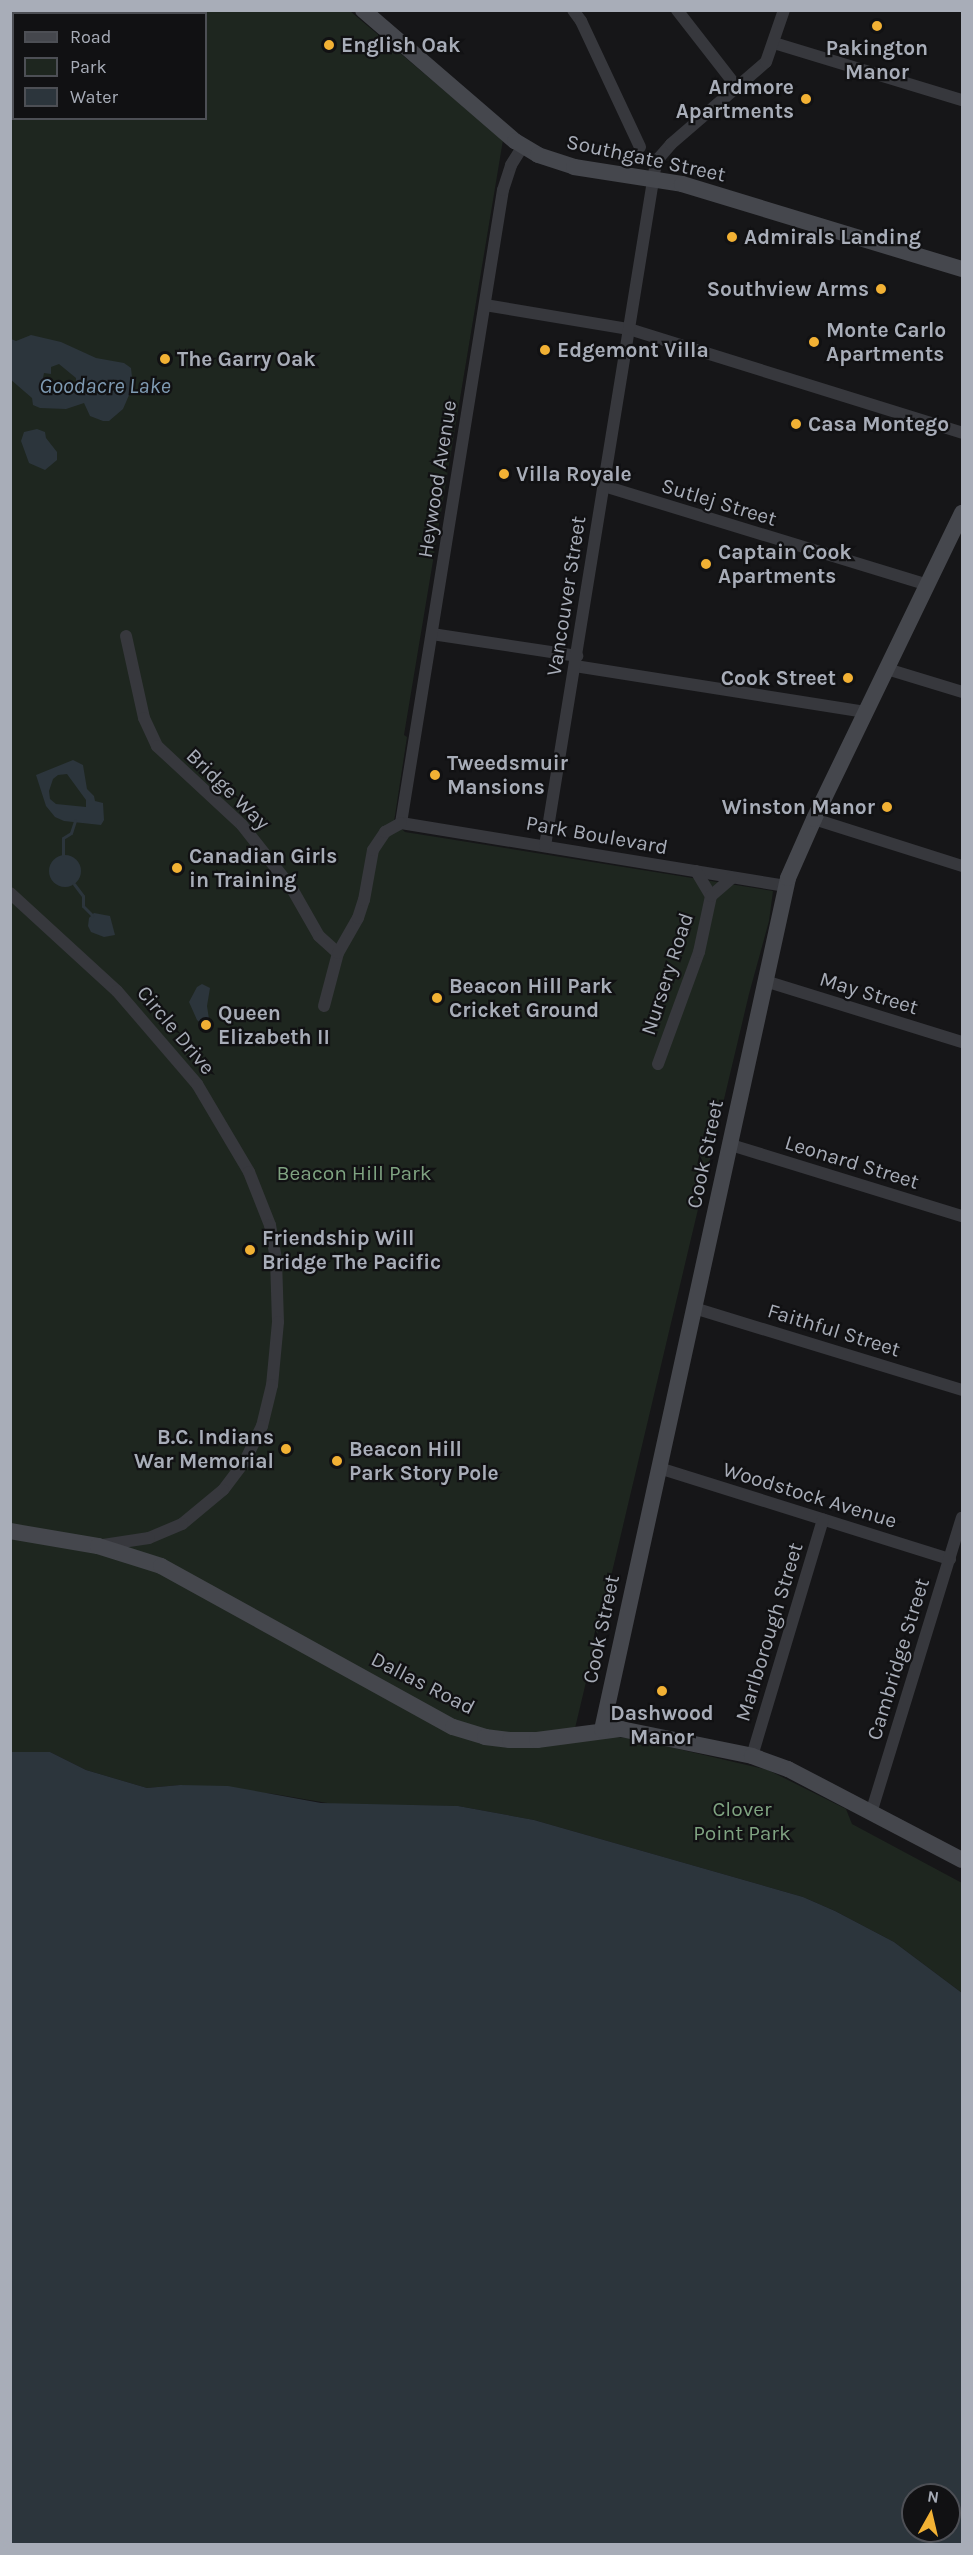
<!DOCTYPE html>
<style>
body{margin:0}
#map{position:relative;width:973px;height:2555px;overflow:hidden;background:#161618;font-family:Karla,sans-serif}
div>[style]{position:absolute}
.green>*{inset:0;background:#1e261f}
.water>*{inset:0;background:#2c353c}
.round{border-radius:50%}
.stream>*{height:3px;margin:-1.5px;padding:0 1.5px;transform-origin:1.5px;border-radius:1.5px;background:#2c353c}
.street>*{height:12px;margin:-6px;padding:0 6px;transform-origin:6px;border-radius:6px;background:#37383d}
.secondary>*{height:16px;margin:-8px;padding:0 8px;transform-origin:8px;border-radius:8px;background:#45474d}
.dots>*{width:16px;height:16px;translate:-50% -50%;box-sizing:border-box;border:3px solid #111113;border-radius:50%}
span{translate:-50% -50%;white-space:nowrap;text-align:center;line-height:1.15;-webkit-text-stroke:4.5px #111113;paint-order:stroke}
.poi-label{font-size:21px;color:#a8adb8;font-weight:700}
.left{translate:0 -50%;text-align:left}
.right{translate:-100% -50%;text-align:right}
.street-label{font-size:21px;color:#a8adb8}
.park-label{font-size:21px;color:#7fa381}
.water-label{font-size:22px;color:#7f9bb3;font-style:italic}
.frame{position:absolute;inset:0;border:12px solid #a8adb8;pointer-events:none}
.legend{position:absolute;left:12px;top:12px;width:195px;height:108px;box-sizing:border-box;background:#111113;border:2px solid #4d4f55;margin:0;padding:8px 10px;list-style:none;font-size:18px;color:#a8adb8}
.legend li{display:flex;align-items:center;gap:12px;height:30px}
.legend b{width:30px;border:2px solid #4d4f55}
.north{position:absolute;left:901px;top:2483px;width:60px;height:60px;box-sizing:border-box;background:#111113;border:2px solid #4d4f55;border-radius:50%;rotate:8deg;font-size:16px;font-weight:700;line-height:24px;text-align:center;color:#a8adb8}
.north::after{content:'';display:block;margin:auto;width:21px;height:27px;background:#f2b134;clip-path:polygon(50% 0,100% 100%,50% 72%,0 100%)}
</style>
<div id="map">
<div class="green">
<i style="clip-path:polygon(evenodd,10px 11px,350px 11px,503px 140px,404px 735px,407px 737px,394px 822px,405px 832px,773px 891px,769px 921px,749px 994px,572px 1741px,614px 1737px,631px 1738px,768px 1770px,846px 1809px,852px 1824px,962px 1883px,962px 1993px,894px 1942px,835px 1911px,803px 1897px,534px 1820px,458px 1806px,339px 1805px,274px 1794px,180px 1785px,147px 1788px,86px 1770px,50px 1752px,11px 1752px,10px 11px,14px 14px,206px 14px,206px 118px,14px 118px,14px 14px)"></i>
</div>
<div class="water">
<i style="clip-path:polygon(evenodd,31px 335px,61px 342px,96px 358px,124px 363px,131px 368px,133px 386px,123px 409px,109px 421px,103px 421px,90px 416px,84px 403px,66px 409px,40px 408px,33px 405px,32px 398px,10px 379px,11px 339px,16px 341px,31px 335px,59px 364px,76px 378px,76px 384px,73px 387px,68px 387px,65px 382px,62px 390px,50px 388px,43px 378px,44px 373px,51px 374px,51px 367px,59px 364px)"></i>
<i style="clip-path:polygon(37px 429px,45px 432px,46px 438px,57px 452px,57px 460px,45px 470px,29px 463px,21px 441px,24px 432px)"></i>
<i style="clip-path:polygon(evenodd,73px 760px,83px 765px,87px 789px,94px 796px,95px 801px,103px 803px,104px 820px,101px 825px,64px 821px,55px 817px,46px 806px,36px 775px,73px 760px,67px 774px,86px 800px,86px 807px,56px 804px,50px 799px,49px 791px,53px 779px,58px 775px,67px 774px)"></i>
<i class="round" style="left:49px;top:855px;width:32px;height:32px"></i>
<i style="clip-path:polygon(94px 913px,110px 916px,115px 935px,104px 937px,91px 932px,88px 926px,89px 918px)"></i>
<i style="clip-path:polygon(202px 984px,210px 988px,207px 1006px,209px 1019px,208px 1024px,203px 1025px,197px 1020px,189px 1002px,197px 987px)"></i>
<i style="clip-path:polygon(evenodd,11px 1752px,50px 1752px,86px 1770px,147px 1788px,180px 1785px,228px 1786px,321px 1803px,458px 1806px,534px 1820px,803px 1897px,835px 1911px,894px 1942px,962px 1993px,962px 2544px,11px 2544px,11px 1752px,913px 2495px,949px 2495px,949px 2531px,913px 2531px,913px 2495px)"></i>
</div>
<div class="stream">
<i style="left:63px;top:855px;width:17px;rotate:-90deg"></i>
<i style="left:63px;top:838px;width:9px;rotate:-32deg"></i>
<i style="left:71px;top:833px;width:13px;rotate:-72deg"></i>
<i style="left:74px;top:884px;width:15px;rotate:53deg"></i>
<i style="left:83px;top:896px;width:10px;rotate:90deg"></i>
<i style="left:83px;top:906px;width:13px;rotate:45deg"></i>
</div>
<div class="street">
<i style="left:573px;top:10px;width:14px;rotate:54deg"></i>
<i style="left:581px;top:21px;width:139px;rotate:64.9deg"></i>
<i style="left:677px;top:10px;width:98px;rotate:52.1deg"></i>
<i style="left:774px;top:43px;width:196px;rotate:16.9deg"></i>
<i style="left:485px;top:305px;width:146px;rotate:9.5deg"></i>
<i style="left:629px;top:329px;width:349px;rotate:17.3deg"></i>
<i style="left:604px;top:486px;width:338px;rotate:17deg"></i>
<i style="left:432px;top:634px;width:147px;rotate:8.6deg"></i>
<i style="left:126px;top:636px;width:84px;rotate:77.6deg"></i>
<i style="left:144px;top:718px;width:31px;rotate:65deg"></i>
<i style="left:157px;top:746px;width:116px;rotate:42.9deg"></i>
<i style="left:242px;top:825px;width:79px;rotate:51.7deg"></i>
<i style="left:291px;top:887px;width:56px;rotate:60.3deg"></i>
<i style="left:319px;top:936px;width:25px;rotate:42deg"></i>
<i style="left:575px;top:666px;width:294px;rotate:9deg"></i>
<i style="left:887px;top:669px;width:78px;rotate:17deg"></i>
<i style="left:814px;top:819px;width:155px;rotate:17.6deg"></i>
<i style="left:401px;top:823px;width:641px;rotate:-80.85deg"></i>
<i style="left:503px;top:190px;width:26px;rotate:-72deg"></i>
<i style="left:511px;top:165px;width:22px;rotate:-58deg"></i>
<i style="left:401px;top:823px;width:390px;rotate:9.3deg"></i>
<i style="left:545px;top:846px;width:687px;rotate:-80.78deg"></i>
<i style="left:655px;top:168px;width:11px;rotate:-68deg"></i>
<i style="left:659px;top:158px;width:18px;rotate:-49deg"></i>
<i style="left:671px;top:144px;width:125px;rotate:-40.8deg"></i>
<i style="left:766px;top:62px;width:55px;rotate:-70.9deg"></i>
<i style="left:696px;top:871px;width:29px;rotate:59deg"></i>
<i style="left:10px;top:893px;width:145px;rotate:42.5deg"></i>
<i style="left:117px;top:991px;width:123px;rotate:49.3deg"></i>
<i style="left:197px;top:1084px;width:102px;rotate:59.4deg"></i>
<i style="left:249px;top:1172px;width:57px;rotate:68.4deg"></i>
<i style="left:270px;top:1225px;width:35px;rotate:80deg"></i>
<i style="left:276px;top:1259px;width:63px;rotate:88.2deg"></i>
<i style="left:278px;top:1322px;width:63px;rotate:95.4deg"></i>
<i style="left:272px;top:1385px;width:42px;rotate:103.7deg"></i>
<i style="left:262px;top:1426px;width:39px;rotate:116deg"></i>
<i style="left:245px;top:1461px;width:36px;rotate:127deg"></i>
<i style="left:223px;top:1490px;width:53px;rotate:140.3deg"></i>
<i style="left:182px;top:1524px;width:36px;rotate:157deg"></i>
<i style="left:149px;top:1538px;width:48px;rotate:171.5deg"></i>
<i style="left:765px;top:981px;width:206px;rotate:17.2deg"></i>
<i style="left:324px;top:1006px;width:55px;rotate:-75.2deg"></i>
<i style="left:338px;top:953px;width:40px;rotate:-60.3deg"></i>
<i style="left:358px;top:918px;width:19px;rotate:-72deg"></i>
<i style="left:364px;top:900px;width:51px;rotate:-79.8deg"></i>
<i style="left:373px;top:850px;width:22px;rotate:-56deg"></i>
<i style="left:385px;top:832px;width:18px;rotate:-29deg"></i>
<i style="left:658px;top:1064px;width:119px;rotate:-69.9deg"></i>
<i style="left:699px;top:952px;width:57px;rotate:-77.9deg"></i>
<i style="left:711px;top:896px;width:28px;rotate:-41deg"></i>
<i style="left:731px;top:1145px;width:242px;rotate:17.1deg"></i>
<i style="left:694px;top:1308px;width:280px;rotate:17deg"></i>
<i style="left:659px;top:1468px;width:305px;rotate:17.4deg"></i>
<i style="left:752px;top:1756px;width:247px;rotate:-73.3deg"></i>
<i style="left:871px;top:1813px;width:309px;rotate:-72.9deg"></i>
</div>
<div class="secondary">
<i style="left:363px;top:10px;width:201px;rotate:40.8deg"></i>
<i style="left:515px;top:141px;width:27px;rotate:31deg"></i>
<i style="left:538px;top:155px;width:38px;rotate:18deg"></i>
<i style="left:574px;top:167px;width:109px;rotate:8.9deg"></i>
<i style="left:682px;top:184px;width:293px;rotate:16.9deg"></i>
<i style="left:10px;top:1531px;width:89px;rotate:9.7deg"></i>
<i style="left:98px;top:1546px;width:66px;rotate:17.6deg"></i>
<i style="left:161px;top:1566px;width:333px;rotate:28.9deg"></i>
<i style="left:453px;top:1727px;width:34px;rotate:17deg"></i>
<i style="left:485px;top:1737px;width:25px;rotate:7deg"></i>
<i style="left:510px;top:1740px;width:27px"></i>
<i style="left:537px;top:1740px;width:85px;rotate:-7.5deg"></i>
<i style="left:621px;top:1729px;width:134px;rotate:11.6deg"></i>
<i style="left:752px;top:1756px;width:38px;rotate:20deg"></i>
<i style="left:788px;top:1769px;width:196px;rotate:27.6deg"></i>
<i style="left:602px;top:1730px;width:872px;rotate:-77.68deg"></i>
<i style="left:788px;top:878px;width:64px;rotate:-66.2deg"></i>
<i style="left:814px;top:819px;width:340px;rotate:-64.2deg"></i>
</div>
<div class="dots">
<i style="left:877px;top:26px;background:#f2b134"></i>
<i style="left:329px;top:45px;background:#f2b134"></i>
<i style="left:806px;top:99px;background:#f2b134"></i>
<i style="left:732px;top:237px;background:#f2b134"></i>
<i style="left:881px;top:289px;background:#f2b134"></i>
<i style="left:814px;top:342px;background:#f2b134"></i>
<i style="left:545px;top:350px;background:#f2b134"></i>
<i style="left:165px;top:359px;background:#f2b134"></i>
<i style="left:796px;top:424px;background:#f2b134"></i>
<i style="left:504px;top:474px;background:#f2b134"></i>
<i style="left:706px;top:564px;background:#f2b134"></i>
<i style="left:848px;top:678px;background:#f2b134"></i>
<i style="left:435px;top:775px;background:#f2b134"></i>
<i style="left:887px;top:807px;background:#f2b134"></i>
<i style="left:177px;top:868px;background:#f2b134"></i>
<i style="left:437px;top:998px;background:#f2b134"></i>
<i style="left:206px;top:1025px;background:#f2b134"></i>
<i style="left:250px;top:1250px;background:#f2b134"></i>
<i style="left:286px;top:1449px;background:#f2b134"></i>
<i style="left:337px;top:1461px;background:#f2b134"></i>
<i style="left:662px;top:1691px;background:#f2b134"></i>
</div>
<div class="poi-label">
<span class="left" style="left:341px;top:45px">English Oak</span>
<span style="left:877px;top:60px">Pakington<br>Manor</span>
<span class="right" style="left:794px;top:99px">Ardmore<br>Apartments</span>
<span class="left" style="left:744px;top:237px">Admirals Landing</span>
<span class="right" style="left:869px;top:289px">Southview Arms</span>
<span class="left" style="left:826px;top:342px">Monte Carlo<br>Apartments</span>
<span class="left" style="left:557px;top:350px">Edgemont Villa</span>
<span class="left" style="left:177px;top:359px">The Garry Oak</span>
<span class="left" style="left:808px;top:424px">Casa Montego</span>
<span class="left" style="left:516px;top:474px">Villa Royale</span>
<span class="left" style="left:718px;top:564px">Captain Cook<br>Apartments</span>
<span class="right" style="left:836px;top:678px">Cook Street</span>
<span class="left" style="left:447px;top:775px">Tweedsmuir<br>Mansions</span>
<span class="right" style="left:875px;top:807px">Winston Manor</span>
<span class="left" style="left:189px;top:868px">Canadian Girls<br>in Training</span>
<span class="left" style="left:449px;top:998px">Beacon Hill Park<br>Cricket Ground</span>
<span class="left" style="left:218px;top:1025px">Queen<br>Elizabeth II</span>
<span class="left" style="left:262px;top:1250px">Friendship Will<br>Bridge The Pacific</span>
<span class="right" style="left:274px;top:1449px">B.C. Indians<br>War Memorial</span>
<span class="left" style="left:349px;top:1461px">Beacon Hill<br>Park Story Pole</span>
<span style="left:662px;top:1725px">Dashwood<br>Manor</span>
</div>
<div class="street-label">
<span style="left:646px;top:158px;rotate:12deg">Southgate Street</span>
<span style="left:437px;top:479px;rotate:-81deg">Heywood Avenue</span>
<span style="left:719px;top:502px;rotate:17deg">Sutlej Street</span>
<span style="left:566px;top:596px;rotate:-81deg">Vancouver Street</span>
<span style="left:228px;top:789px;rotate:44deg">Bridge Way</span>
<span style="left:597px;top:835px;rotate:10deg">Park Boulevard</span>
<span style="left:667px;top:974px;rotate:-72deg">Nursery Road</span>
<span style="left:869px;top:993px;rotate:17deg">May Street</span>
<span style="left:176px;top:1030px;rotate:50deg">Circle Drive</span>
<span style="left:705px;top:1154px;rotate:-78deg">Cook Street</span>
<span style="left:852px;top:1162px;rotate:17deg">Leonard Street</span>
<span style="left:834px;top:1330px;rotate:17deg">Faithful Street</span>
<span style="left:810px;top:1495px;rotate:17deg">Woodstock Avenue</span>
<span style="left:601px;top:1629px;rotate:-78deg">Cook Street</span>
<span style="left:769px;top:1632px;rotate:-73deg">Marlborough Street</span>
<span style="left:898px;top:1659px;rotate:-73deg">Cambridge Street</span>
<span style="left:423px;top:1683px;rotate:27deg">Dallas Road</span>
</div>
<div class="park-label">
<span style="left:354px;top:1173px">Beacon Hill Park</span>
<span style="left:742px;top:1821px">Clover<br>Point Park</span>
</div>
<div class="water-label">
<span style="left:105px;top:387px">Goodacre Lake</span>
</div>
<div class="frame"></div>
<ul class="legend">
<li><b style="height:8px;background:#45474d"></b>Road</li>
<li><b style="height:16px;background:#1e261f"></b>Park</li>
<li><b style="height:16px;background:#2c353c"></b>Water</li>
</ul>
<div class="north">N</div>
</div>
